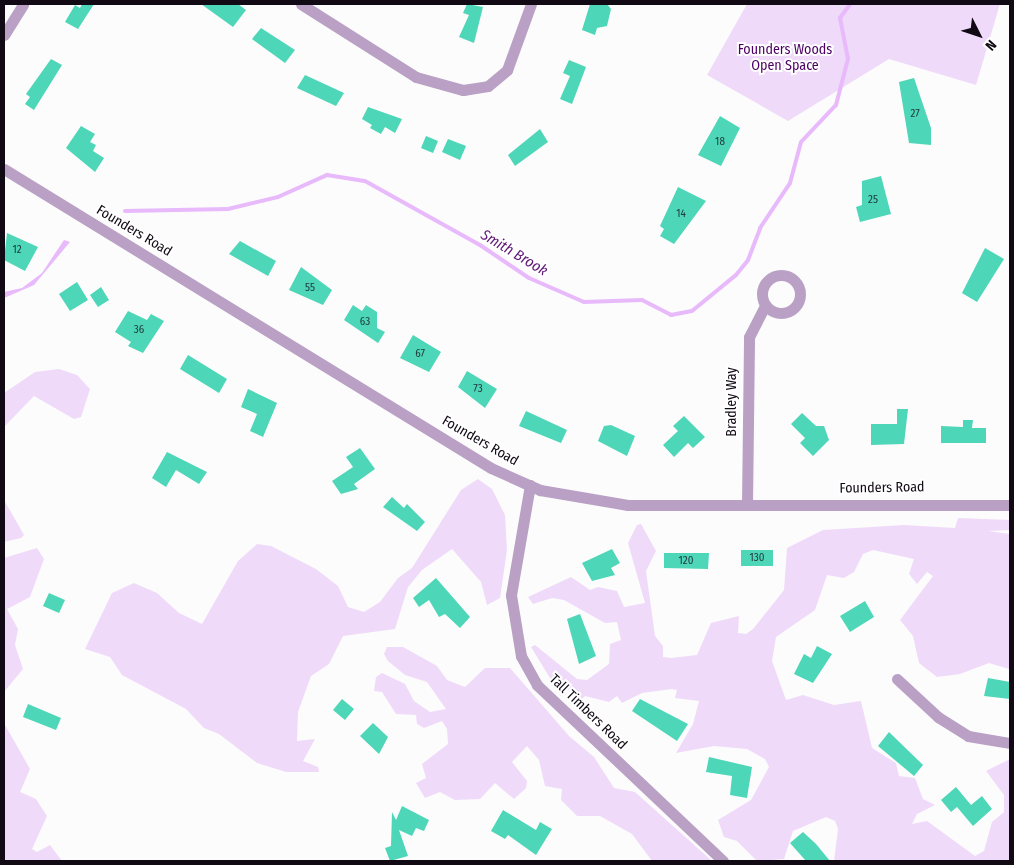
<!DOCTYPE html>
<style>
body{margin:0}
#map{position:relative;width:1014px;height:865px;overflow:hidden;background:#fcfcfc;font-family:"Fira Sans Condensed",sans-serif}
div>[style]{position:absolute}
.green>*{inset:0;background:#f0daf9}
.water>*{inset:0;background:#e8b9fb}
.stream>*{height:4px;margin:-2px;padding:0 2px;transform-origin:2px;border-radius:2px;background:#e8b9fb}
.building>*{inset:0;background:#4dd6b7}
.minor>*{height:11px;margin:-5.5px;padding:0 5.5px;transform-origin:5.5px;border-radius:5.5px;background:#b9a0c4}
.minor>.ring{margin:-5.5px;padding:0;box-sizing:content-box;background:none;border:11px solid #b9a0c4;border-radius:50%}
span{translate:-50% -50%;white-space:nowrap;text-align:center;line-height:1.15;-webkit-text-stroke:4px #fff;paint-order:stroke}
.number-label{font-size:11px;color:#203d3d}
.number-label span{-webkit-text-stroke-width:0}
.park-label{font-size:14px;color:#4e0065}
.street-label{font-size:14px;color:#110a14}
.water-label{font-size:15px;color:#601877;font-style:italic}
.frame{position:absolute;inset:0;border:5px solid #110a14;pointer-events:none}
.north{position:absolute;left:954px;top:10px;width:50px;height:50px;-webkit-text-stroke:4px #fff;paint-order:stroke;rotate:131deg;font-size:14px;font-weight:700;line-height:20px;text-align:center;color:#110a14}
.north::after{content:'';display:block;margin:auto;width:18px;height:22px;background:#110a14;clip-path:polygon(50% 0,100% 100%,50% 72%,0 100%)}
</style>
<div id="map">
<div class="green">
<i style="clip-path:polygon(747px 4px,1000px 4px,976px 85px,889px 59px,788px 121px,707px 75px)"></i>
<i style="clip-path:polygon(59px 369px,77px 375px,90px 389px,81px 417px,74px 419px,34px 396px,4px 427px,4px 393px,35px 372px)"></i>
<i style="clip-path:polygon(478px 479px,492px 489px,505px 515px,507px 550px,500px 598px,487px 605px,481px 582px,452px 549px,422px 570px,408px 587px,395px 629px,343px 636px,329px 664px,311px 676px,298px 712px,297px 741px,315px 739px,303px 761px,318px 767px,319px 772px,286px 772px,257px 763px,219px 734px,204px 728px,186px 709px,122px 675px,110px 657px,85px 649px,112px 593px,134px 583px,157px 593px,179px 613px,202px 624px,238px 561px,257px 544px,271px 546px,316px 569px,338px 586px,348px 607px,364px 612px,380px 602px,398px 578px,412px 568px,461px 490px)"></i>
<i style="clip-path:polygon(4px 500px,24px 535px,21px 538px,4px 542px)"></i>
<i style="clip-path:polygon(958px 518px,1010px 520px,1010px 530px,988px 531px,1010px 534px,1009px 669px,989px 663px,960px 674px,937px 677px,919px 663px,913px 636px,900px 620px,933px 576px,927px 572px,917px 584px,909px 574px,914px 559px,873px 550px,863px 554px,854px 572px,844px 578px,827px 575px,815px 610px,776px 637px,772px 661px,786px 700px,803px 695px,834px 705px,861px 701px,872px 748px,896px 763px,899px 776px,915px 778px,923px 799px,935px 805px,917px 814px,912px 824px,927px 821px,975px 856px,984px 851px,992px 822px,1004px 812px,1004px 795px,986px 771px,1010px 759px,1010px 861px,834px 861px,838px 829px,835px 821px,826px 817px,793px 831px,784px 859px,757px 861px,737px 841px,724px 837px,718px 820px,751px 800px,769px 767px,765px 759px,747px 749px,714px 746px,676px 753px,693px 724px,699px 701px,675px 698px,677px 690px,672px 689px,642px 693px,622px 703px,617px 696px,609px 702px,585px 696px,582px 699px,550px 678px,531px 647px,535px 645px,577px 679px,587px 680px,609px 664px,610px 644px,621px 640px,617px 622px,605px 623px,564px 600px,552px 598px,533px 604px,528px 597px,571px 577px,590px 590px,598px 587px,617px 591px,624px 607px,645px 603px,628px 543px,637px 525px,641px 524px,656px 551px,646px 571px,655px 636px,663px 646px,663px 657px,671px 658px,697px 655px,711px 623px,739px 616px,738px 633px,746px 634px,753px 629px,784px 590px,787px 548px,823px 530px,904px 525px,955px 528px)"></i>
<i style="clip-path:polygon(37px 548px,44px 559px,30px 597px,7px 609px,18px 629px,15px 645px,23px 669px,4px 692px,4px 558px)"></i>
<i style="clip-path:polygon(387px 647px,403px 647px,437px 666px,447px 680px,465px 687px,485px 668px,510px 668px,569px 736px,594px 757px,614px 788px,635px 792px,712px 861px,652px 861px,632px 834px,600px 816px,577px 816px,561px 800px,562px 789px,545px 786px,539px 760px,527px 746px,512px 762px,527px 781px,526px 788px,514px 799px,495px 783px,480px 799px,455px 800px,440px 792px,425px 798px,416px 783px,426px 778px,422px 764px,448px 744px,447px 729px,442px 721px,424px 728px,417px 724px,416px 715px,396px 714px,382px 692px,374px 691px,376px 677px,382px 673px,405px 684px,414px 701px,430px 712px,446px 709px,427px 682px,405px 675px,388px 661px,384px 654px)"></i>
<i style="clip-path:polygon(4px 723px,30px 769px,20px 792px,36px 799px,47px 816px,32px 849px,37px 852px,50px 845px,62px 861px,4px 861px)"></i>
</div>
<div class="water">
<i style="clip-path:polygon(64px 240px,70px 242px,34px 285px,4px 298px,4px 292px,22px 288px,42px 273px)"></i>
</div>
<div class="stream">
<i style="left:125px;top:211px;width:103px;rotate:-1.1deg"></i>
<i style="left:228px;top:209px;width:51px;rotate:-13.5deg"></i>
<i style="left:278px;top:197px;width:54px;rotate:-24.2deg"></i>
<i style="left:327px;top:175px;width:38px;rotate:9deg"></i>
<i style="left:365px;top:181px;width:132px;rotate:29.1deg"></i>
<i style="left:480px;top:245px;width:59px;rotate:34deg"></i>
<i style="left:529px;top:278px;width:60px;rotate:23.6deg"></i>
<i style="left:584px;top:302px;width:58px;rotate:-2deg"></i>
<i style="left:642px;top:300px;width:33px;rotate:27deg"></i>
<i style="left:671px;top:315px;width:21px;rotate:-11deg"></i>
<i style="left:692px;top:311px;width:57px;rotate:-39.3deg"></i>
<i style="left:736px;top:275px;width:19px;rotate:-51deg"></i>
<i style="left:748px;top:260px;width:34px;rotate:-69deg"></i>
<i style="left:760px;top:228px;width:54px;rotate:-56.3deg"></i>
<i style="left:790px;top:183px;width:42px;rotate:-75deg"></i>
<i style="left:801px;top:142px;width:51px;rotate:-46.6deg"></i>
<i style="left:836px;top:105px;width:48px;rotate:-75.4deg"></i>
<i style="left:848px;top:59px;width:42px;rotate:-101deg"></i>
<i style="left:840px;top:18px;width:17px;rotate:-54deg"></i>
</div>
<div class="building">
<i style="clip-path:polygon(82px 4px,94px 4px,78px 29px,65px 22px,75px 5px,80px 8px)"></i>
<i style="clip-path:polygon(201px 4px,238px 4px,246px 10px,233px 27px)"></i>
<i style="clip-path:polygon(467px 4px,483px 7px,474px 43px,459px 37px,469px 15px,463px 13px)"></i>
<i style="clip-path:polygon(590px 4px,607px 4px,611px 9px,607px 26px,597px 28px,595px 35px,582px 30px)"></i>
<i style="clip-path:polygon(261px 28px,295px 50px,285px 63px,252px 39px)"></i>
<i style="clip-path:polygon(51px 59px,62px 65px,34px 110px,25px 104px,30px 97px,26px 94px)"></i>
<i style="clip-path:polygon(569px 60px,586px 67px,572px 104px,560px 99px,570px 76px,563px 73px)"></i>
<i style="clip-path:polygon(305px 75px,344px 93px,336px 106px,297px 88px)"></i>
<i style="clip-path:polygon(914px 78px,931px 128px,931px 145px,909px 143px,899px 82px)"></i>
<i style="clip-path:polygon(368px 107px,402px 119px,395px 133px,385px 127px,381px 134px,370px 128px,372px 125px,362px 119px)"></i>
<i style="clip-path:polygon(720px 116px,740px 128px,721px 166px,698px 155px)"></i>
<i style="clip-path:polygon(81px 126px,95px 134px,90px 142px,96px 145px,93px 151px,104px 158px,95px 172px,66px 148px)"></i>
<i style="clip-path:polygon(540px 129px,548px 142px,515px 166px,508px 155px)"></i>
<i style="clip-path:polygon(426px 136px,438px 141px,433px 153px,421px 148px)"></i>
<i style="clip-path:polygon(448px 139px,466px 146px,460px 160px,442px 152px)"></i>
<i style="clip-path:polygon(881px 176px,891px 214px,860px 222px,856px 207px,862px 205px,862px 181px)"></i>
<i style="clip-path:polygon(678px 187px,706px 201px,674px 244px,660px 236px,664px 229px,660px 226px)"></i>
<i style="clip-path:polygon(7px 233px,38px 247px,25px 271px,4px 260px)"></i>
<i style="clip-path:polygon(240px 241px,276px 261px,268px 276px,229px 254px)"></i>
<i style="clip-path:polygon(985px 248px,1004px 259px,977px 302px,962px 293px)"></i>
<i style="clip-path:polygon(301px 267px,332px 290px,323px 305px,289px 290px)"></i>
<i style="clip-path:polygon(77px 282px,88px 300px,70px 311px,59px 294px)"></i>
<i style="clip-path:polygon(101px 287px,109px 300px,98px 307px,90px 295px)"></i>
<i style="clip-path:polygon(353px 305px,362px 311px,366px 305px,377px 312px,377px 328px,385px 332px,378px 343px,344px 320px)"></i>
<i style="clip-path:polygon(128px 311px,147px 320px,151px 314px,164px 321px,143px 353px,128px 346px,131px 342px,115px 332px)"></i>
<i style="clip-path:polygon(413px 335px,441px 352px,429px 372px,400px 358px)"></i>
<i style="clip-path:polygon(188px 355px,227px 379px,219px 393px,180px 369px)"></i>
<i style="clip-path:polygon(467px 371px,497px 389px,485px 408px,458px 387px)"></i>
<i style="clip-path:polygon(248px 389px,277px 403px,263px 437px,250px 431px,257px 414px,241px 407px)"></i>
<i style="clip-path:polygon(897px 409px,908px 409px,904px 444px,871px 445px,871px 424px,897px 424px)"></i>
<i style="clip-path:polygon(526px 411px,567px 430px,561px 443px,519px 426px)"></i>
<i style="clip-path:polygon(802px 413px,816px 426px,824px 426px,829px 440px,813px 456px,800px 443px,805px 438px,791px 424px)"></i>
<i style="clip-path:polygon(684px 416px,705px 437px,693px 448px,688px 443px,674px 457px,663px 445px,678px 431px,673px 426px)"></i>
<i style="clip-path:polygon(963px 420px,973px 420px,972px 428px,986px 428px,986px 443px,941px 443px,941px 426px,963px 427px)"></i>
<i style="clip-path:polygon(611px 425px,635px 436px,627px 456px,598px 441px,604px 426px)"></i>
<i style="clip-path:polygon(360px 448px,375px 469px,354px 484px,358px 489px,341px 494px,332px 481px,353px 467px,346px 457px)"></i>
<i style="clip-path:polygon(167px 452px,207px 472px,199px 484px,176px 470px,166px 487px,152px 478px)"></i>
<i style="clip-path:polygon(392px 497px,404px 508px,407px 504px,425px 522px,417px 531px,383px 507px)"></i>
<i style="clip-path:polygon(612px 549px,620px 563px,611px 568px,615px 575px,592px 581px,582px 563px)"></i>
<i style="clip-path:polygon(741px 550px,773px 550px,773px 566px,741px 566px)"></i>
<i style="clip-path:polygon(664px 553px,709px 553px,708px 569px,664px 568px)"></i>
<i style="clip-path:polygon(436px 578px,470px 617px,460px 628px,445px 614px,439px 617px,429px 600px,419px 607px,413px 598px)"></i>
<i style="clip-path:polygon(49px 593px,65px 600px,59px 613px,43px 606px)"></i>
<i style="clip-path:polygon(865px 601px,874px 617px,850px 632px,840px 616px)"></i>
<i style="clip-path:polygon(580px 614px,596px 656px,579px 664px,567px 619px)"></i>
<i style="clip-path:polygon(817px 646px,832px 654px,813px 683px,794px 674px,804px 654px,811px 658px)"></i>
<i style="clip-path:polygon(988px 678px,1010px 682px,1010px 699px,984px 696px)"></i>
<i style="clip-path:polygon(342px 699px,354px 709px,345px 720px,333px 710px)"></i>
<i style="clip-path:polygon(640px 699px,688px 724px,677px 741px,632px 711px)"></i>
<i style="clip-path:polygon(28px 704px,61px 718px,56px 730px,23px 717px)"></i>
<i style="clip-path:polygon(373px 723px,388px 737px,379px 754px,360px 736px)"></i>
<i style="clip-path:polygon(889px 732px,923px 765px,914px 776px,878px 746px)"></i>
<i style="clip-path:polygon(709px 757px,752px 767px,747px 798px,730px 795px,732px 776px,706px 772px)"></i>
<i style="clip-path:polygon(956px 787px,971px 805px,982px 796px,992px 809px,973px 826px,957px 807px,951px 812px,941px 800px)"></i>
<i style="clip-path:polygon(402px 806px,429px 820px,424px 831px,416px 828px,412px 836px,399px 830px,408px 856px,390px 861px,385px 848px,391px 846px,392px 812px,396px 820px)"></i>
<i style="clip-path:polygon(503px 810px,536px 830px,540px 822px,552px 829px,536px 855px,508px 835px,505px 839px,491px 831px)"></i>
<i style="clip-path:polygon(803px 832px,816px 844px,830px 861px,806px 861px,790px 843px)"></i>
</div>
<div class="minor">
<i style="left:301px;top:4px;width:136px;rotate:32.4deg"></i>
<i style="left:416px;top:77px;width:49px;rotate:15.5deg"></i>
<i style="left:463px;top:90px;width:25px;rotate:-9deg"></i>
<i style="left:488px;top:86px;width:25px;rotate:-40deg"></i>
<i style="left:507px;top:70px;width:70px;rotate:-70deg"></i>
<i style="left:4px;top:35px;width:36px;rotate:-58deg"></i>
<i style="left:4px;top:169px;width:571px;rotate:31.55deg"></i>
<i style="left:491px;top:468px;width:54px;rotate:24.2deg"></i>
<i style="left:540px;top:490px;width:89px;rotate:9.7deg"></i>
<i style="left:628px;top:505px;width:382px"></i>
<i class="ring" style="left:762px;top:275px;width:27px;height:27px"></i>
<i style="left:530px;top:485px;width:112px;rotate:99.8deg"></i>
<i style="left:511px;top:595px;width:62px;rotate:80.7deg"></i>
<i style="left:521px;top:656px;width:33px;rotate:61deg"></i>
<i style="left:537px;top:685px;width:256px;rotate:43.4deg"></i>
<i style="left:747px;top:505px;width:168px;rotate:-89.3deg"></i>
<i style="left:749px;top:337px;width:36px;rotate:-63deg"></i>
<i style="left:897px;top:679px;width:56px;rotate:42.8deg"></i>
<i style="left:938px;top:717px;width:36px;rotate:32deg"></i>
<i style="left:968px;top:736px;width:43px;rotate:9.5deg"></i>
</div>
<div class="number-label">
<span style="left:915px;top:114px">27</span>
<span style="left:720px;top:142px">18</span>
<span style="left:873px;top:200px">25</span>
<span style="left:681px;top:214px">14</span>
<span style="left:17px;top:250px">12</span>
<span style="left:310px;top:288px">55</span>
<span style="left:365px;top:322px">63</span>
<span style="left:139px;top:330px">36</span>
<span style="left:420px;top:354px">67</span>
<span style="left:478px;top:389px">73</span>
<span style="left:757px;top:558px">130</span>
<span style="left:686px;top:561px">120</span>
</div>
<div class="park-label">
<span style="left:785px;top:58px">Founders Woods<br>Open Space</span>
</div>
<div class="street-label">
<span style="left:134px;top:231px;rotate:31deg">Founders Road</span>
<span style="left:732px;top:402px;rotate:-90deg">Bradley Way</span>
<span style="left:480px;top:441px;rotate:30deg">Founders Road</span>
<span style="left:882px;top:488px;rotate:-1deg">Founders Road</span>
<span style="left:588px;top:712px;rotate:44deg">Tall Timbers Road</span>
</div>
<div class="water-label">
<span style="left:514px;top:253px;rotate:31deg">Smith Brook</span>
</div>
<div class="frame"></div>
<div class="north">N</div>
</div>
